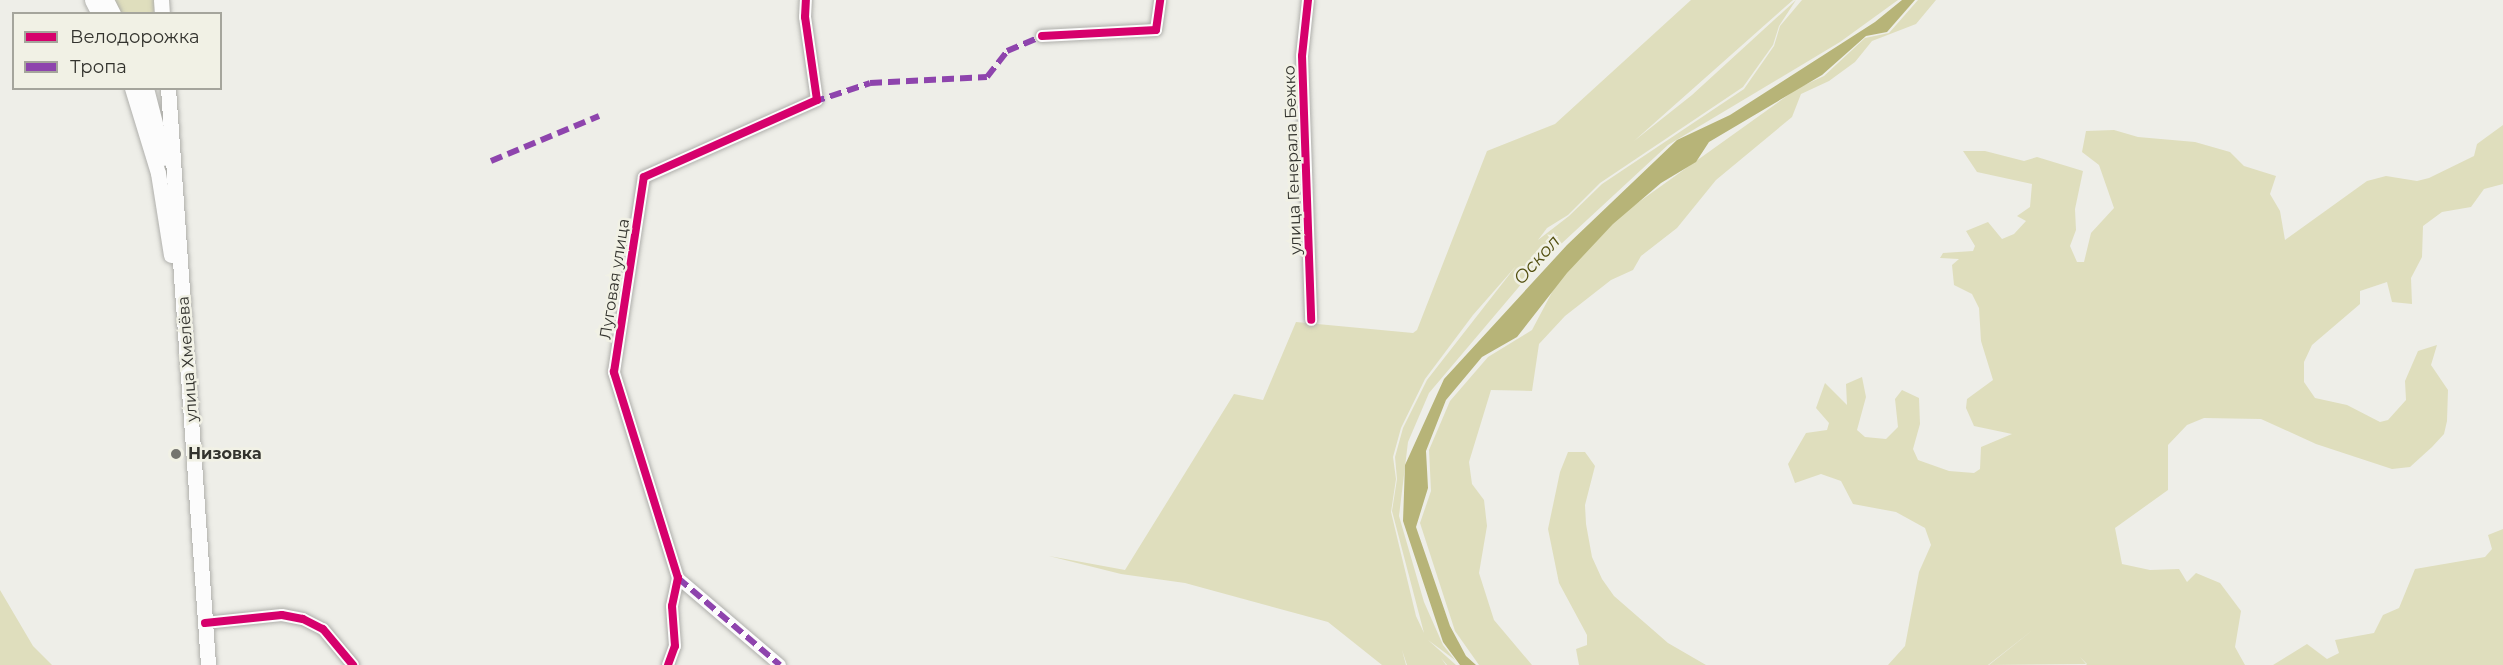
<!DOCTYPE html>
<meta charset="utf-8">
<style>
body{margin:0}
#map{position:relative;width:2503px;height:665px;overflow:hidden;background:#eeeee8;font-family:Montserrat,sans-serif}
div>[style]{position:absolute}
.green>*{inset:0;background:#dfdebd}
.water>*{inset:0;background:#b7b478}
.roads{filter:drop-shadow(0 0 2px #afafab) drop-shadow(0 0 2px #afafab)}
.minor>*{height:12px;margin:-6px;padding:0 6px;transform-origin:6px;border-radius:6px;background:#fcfcfc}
.major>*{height:15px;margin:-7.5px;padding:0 7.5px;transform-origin:7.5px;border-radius:7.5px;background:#fcfcfc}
.quiet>*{height:6px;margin-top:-3px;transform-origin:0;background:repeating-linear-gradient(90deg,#8e44ad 0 12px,transparent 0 18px)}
.cycleway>*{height:8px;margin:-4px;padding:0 4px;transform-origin:4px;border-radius:4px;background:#d6006c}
.dots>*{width:16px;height:16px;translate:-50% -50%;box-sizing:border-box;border:3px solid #f1f1e5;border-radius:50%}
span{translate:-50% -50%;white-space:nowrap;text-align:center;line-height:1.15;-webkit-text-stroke:5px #f1f1e5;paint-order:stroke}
.street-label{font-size:16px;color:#33332e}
.poi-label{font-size:16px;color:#33332e;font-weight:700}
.left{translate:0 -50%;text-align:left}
.water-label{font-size:18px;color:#514e0e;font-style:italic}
.legend{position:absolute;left:12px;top:12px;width:210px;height:78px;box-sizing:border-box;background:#f1f1e5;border:2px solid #a5a59c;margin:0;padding:8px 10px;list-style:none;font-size:18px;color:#33332e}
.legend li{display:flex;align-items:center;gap:12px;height:30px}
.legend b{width:30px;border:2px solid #a5a59c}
</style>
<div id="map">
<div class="green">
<i style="clip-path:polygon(111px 0,156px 0,156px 6px,153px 13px,119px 13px)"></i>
<i style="clip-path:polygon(evenodd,1691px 0,1793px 0,1634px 141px,1692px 95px,1796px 0,1779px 26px,1773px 45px,1743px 87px,1600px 183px,1568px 215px,1547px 228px,1538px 240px,1569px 216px,1602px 184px,1744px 89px,1774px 46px,1780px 26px,1802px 0,1898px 0,1840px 42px,1668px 145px,1534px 269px,1429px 393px,1408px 442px,1399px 516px,1424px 602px,1443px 645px,1455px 660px,1428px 640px,1456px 665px,1447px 665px,1441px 658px,1446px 665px,1407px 665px,1402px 650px,1406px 665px,1382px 665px,1328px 622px,1185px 583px,1121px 574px,1049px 556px,1125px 570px,1234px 394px,1263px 400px,1296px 322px,1413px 333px,1417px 330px,1487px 151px,1555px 124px,1691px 0,1516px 266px,1427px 380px,1403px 428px,1395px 457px,1397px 479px,1392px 511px,1424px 633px,1416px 616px,1391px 512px,1396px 479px,1393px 457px,1401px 428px,1425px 379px,1473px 315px,1516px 266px)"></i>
<i style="clip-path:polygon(1918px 0,1936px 0,1916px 24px,1872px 41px,1855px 62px,1829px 81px,1801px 94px,1792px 117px,1716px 180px,1677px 228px,1641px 256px,1633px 270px,1611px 280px,1565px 316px,1539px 344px,1532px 391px,1491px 390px,1469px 462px,1472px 484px,1484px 500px,1487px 526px,1479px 573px,1494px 620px,1532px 665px,1479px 665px,1455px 631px,1420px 523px,1431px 491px,1429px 450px,1450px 401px,1488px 357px,1532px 330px,1558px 281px,1622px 214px,1798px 88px,1824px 76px,1865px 38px,1889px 33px)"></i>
<i style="clip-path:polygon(2503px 125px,2503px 184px,2484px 189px,2471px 207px,2442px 212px,2423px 226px,2422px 257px,2411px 278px,2412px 304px,2392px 302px,2387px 282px,2360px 291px,2360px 304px,2312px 345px,2304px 362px,2304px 382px,2315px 398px,2347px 405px,2380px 422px,2388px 420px,2406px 400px,2405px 381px,2418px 351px,2437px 345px,2431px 365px,2448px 390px,2447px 421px,2444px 434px,2432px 447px,2410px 467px,2392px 469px,2316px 444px,2261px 419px,2204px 418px,2187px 425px,2168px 445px,2168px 490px,2115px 528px,2122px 564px,2150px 570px,2179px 569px,2187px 582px,2196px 573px,2220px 583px,2241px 611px,2235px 647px,2245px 665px,2086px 665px,2087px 664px,2080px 657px,2086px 664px,1989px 665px,2039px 625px,1988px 665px,1888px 665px,1905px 646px,1919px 572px,1931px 545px,1925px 528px,1896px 512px,1853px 504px,1841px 481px,1821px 474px,1795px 483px,1788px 464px,1806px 433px,1827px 430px,1829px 423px,1816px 408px,1825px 383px,1847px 405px,1846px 384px,1862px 377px,1866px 397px,1857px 430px,1865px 437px,1886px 439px,1898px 427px,1895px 399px,1902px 390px,1919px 398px,1920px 424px,1913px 449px,1918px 460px,1949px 471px,1974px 473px,1980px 469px,1981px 447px,2012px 434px,1974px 426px,1966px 408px,1967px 399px,1993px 380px,1981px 341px,1979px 308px,1972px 294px,1954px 285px,1952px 265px,1959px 259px,1940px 258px,1943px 253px,1973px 251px,1975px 246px,1966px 231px,1988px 222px,2002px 239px,2014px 234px,2026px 221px,2017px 216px,2030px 207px,2032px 184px,1977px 172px,1963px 151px,1985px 151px,2024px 161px,2037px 157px,2083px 171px,2075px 209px,2076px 230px,2070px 246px,2077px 262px,2084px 262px,2091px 233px,2114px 208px,2099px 165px,2082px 152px,2086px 131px,2114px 130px,2138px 137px,2195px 142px,2230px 152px,2244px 166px,2276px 176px,2270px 194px,2280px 211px,2285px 240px,2367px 181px,2386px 176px,2417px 181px,2429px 178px,2474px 156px,2477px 144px)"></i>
<i style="clip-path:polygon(1568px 452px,1585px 452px,1595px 466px,1585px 505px,1586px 524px,1592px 557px,1602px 579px,1614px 596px,1668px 643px,1706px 665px,1579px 665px,1576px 649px,1587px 645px,1587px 635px,1559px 583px,1548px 529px,1560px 472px)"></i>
<i style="clip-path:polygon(2503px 529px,2503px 665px,2273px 665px,2307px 644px,2327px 659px,2339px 653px,2335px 640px,2374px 633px,2383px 615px,2399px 608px,2415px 569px,2485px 557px,2492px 549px,2488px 535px)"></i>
<i style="clip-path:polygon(0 590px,33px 646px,52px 665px,0 665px)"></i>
</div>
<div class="water">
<i style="clip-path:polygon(1902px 0,1915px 0,1887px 32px,1866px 36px,1822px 75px,1709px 142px,1696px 162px,1661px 183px,1613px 224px,1567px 273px,1517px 337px,1482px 357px,1446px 400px,1426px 451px,1428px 488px,1416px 527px,1450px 626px,1466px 656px,1476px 665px,1460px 665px,1443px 642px,1403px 521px,1405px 465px,1444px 379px,1567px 245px,1677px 140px,1730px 115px,1875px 22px)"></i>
</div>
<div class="roads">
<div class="minor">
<i style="left:1308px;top:0;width:56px;rotate:96.1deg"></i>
<i style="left:1302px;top:56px;width:264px;rotate:88deg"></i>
<i style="left:1042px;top:36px;width:114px;rotate:-3deg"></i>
<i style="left:1156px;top:30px;width:30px;rotate:-82deg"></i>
<i style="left:678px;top:578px;width:134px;rotate:40.5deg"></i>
<i style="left:205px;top:623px;width:77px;rotate:-5.9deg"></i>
<i style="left:282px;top:615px;width:21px;rotate:11deg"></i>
<i style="left:303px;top:619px;width:22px;rotate:27deg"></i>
<i style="left:323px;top:629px;width:47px;rotate:50.2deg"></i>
<i style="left:668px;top:665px;width:20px;rotate:-70deg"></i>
<i style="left:675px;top:646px;width:40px;rotate:-94.3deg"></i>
<i style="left:672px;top:606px;width:29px;rotate:-78deg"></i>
<i style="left:678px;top:578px;width:216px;rotate:-107.3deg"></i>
<i style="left:614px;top:372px;width:197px;rotate:-81.3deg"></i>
<i style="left:644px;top:177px;width:189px;rotate:-24deg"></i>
<i style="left:817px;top:100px;width:84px;rotate:-98.2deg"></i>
<i style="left:805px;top:17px;width:17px;rotate:-87deg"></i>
</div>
<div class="major">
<i style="left:92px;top:0;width:16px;rotate:63deg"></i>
<i style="left:106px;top:0;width:16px;rotate:63deg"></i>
<i style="left:161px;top:0;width:14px;rotate:86deg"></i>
<i style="left:132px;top:88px;width:89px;rotate:73deg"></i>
<i style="left:158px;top:173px;width:83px;rotate:81deg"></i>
<i style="left:146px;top:88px;width:72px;rotate:75.6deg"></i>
<i style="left:168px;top:88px;width:578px;rotate:86.03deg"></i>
</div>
</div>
<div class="quiet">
<i style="left:813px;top:102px;width:60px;rotate:-18.4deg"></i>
<i style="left:870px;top:83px;width:117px;rotate:-2.9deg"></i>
<i style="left:987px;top:77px;width:33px;rotate:-52deg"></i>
<i style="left:1007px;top:51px;width:38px;rotate:-23deg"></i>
<i style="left:491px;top:161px;width:117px;rotate:-22.6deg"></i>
<i style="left:678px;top:578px;width:134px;rotate:40.5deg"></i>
</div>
<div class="cycleway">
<i style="left:1308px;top:0;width:56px;rotate:96.1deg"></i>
<i style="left:1302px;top:56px;width:264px;rotate:88deg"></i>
<i style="left:1042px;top:36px;width:114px;rotate:-3deg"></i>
<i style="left:1156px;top:30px;width:30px;rotate:-82deg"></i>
<i style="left:205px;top:623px;width:77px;rotate:-5.9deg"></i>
<i style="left:282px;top:615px;width:21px;rotate:11deg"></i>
<i style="left:303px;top:619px;width:22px;rotate:27deg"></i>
<i style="left:323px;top:629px;width:47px;rotate:50.2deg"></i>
<i style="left:668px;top:665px;width:20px;rotate:-70deg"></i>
<i style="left:675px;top:646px;width:40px;rotate:-94.3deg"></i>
<i style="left:672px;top:606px;width:29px;rotate:-78deg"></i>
<i style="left:678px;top:578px;width:216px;rotate:-107.3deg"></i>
<i style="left:614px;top:372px;width:197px;rotate:-81.3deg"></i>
<i style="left:644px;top:177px;width:189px;rotate:-24deg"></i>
<i style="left:817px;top:100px;width:84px;rotate:-98.2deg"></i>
<i style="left:805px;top:17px;width:17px;rotate:-87deg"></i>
</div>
<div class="dots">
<i style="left:176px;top:454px;background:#74746f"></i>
</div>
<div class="street-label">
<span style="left:1293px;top:160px;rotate:-92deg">улица Генерала Бежко</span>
<span style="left:615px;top:279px;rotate:-81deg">Луговая улица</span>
<span style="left:188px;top:359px;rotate:-94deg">улица Хмелёва</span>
</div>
<div class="poi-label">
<span class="left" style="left:188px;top:454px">Низовка</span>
</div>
<div class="water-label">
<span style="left:1537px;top:260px;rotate:-48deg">Оскол</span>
</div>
<ul class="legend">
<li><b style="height:8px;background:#d6006c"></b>Велодорожка</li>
<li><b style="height:8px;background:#8e44ad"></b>Тропа</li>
</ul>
</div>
